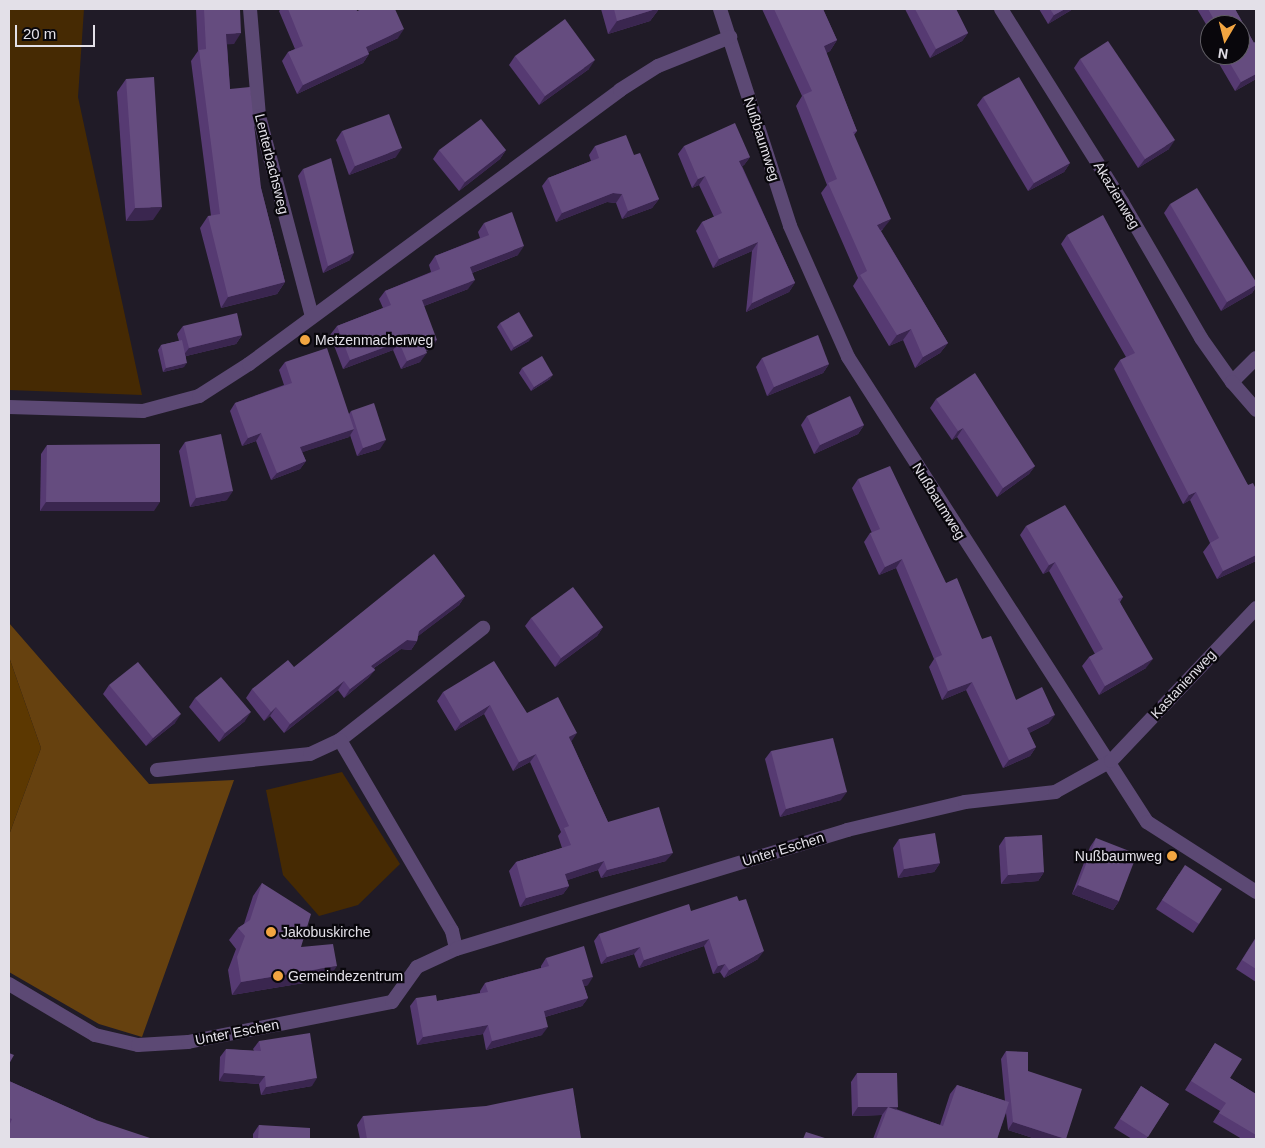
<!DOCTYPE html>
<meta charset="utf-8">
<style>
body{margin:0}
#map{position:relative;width:1265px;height:1148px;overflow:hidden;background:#201b27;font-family:Helvetica,sans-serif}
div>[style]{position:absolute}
.green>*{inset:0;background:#462a03}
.forest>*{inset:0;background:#66410f}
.water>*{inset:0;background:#5c3801}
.minor>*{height:14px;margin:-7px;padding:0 7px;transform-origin:7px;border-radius:7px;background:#5c4974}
.wall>*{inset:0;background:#563a72}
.shaded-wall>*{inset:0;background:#3a264f}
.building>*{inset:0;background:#654c7f}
.dots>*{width:14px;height:14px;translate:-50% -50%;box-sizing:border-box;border:2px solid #09070c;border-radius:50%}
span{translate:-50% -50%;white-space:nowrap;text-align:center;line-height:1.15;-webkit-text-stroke:4.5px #09070c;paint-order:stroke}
.street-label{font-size:14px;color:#e3e0e8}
.poi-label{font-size:14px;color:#e3e0e8}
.left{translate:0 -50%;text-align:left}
.right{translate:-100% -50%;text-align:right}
.frame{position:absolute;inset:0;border:10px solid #e3e0e8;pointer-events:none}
.north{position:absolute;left:1200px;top:15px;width:50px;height:50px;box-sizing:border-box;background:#09070c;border:1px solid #605e64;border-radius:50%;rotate:188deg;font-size:14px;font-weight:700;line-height:20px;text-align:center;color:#e3e0e8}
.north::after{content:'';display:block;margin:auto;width:18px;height:22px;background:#f2a541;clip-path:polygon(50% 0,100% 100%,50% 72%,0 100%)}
.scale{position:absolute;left:15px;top:25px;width:80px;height:22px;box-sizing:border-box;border:2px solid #e3e0e8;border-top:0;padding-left:6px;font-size:15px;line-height:18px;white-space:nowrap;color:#e3e0e8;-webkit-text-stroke:4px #09070c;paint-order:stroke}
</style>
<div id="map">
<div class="green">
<i style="clip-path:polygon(9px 9px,84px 9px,78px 97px,142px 395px,9px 390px)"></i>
<i style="clip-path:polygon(342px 772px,400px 864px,358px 905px,319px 916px,283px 875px,266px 790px)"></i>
</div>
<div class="forest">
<i style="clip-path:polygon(9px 623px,149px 784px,234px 780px,142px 1037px,99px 1024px,9px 972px,9px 835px,41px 748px,9px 657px)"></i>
</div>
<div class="water">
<i style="clip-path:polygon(9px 657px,41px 748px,9px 835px)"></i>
</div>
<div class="minor">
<i style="left:250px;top:9px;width:107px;rotate:85.2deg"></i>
<i style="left:259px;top:116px;width:207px;rotate:75.2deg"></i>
<i style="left:720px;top:9px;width:228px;rotate:72.1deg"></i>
<i style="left:790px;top:226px;width:143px;rotate:66.1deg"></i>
<i style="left:848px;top:357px;width:553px;rotate:57.26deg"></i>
<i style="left:1147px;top:822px;width:130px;rotate:32.7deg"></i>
<i style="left:1001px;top:9px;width:228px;rotate:57.9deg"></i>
<i style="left:1122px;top:202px;width:157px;rotate:59.8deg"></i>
<i style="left:1201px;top:338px;width:54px;rotate:54.8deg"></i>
<i style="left:1256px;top:358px;width:34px;rotate:135deg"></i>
<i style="left:1232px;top:382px;width:37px;rotate:49deg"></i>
<i style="left:9px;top:407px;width:134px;rotate:1.7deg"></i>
<i style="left:143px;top:411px;width:58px;rotate:-15deg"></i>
<i style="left:199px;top:396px;width:59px;rotate:-32.6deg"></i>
<i style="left:249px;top:364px;width:461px;rotate:-36.4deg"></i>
<i style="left:620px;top:90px;width:45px;rotate:-32.3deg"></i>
<i style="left:658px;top:66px;width:78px;rotate:-21.9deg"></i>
<i style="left:340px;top:740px;width:182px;rotate:-38.1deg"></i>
<i style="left:157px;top:770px;width:154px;rotate:-6deg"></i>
<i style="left:310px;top:754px;width:33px;rotate:-25deg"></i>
<i style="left:340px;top:740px;width:221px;rotate:59.6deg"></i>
<i style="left:452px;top:931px;width:18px;rotate:77deg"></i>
<i style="left:9px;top:984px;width:100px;rotate:30.7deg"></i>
<i style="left:95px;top:1035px;width:44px;rotate:13.1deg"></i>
<i style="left:138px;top:1045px;width:50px;rotate:-3.4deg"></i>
<i style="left:188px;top:1042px;width:208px;rotate:-11.1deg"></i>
<i style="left:392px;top:1002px;width:43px;rotate:-54.5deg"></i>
<i style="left:417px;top:967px;width:43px;rotate:-24.8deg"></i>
<i style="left:456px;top:949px;width:409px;rotate:-16.9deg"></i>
<i style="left:847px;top:830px;width:121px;rotate:-13.3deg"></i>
<i style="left:965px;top:802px;width:91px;rotate:-6.3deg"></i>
<i style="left:1055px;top:792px;width:64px;rotate:-29deg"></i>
<i style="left:1111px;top:761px;width:211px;rotate:-46.5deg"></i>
</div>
<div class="wall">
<i style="clip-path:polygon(196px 9px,240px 9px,234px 44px,227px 44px,230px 89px,261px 188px,285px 282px,277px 294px,221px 308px,200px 228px,208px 216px,211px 216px,191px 61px,198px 51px)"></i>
<i style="clip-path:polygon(281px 9px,356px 9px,357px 11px,398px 38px,368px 52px,369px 54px,363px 63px,297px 94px,282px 61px,288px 52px,295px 49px,279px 11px)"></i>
<i style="clip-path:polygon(601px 9px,659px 9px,650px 21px,608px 34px)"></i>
<i style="clip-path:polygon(762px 9px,823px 9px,837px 40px,830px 51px,826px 53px,857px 131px,854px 135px,883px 229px,881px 231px,948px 343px,940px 353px,915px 368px,903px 340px,889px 346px,853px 286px,858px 278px,821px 193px,827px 185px,796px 106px,802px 96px)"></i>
<i style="clip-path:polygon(905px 9px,956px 9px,968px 33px,962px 41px,930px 58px)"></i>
<i style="clip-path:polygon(1039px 9px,1073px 9px,1048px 24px)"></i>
<i style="clip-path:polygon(1197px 9px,1235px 9px,1254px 43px,1256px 41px,1256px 79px,1235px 91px,1214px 55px,1240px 55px,1240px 25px,1210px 25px,1210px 31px)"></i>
<i style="clip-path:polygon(515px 56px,589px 69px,539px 105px,509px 65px)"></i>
<i style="clip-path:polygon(1080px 59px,1169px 149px,1138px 168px,1074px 68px)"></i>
<i style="clip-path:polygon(126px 79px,153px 220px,126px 221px,117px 92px)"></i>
<i style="clip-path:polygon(983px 97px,1070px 163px,1064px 172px,1028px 191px,977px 105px)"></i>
<i style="clip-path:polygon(342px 131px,396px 157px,349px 175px,336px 140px)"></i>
<i style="clip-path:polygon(595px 146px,634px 155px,659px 199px,652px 208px,622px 219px,616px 203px,607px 202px,556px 222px,542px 186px,548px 178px,591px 161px,589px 155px)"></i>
<i style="clip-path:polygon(684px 146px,750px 157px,744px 165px,742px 166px,795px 283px,789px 292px,746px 312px,752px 251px,713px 268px,696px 231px,702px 222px,714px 217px,699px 185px,692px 188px,678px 154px)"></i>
<i style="clip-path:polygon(439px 150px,506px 150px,500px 159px,459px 191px,433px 159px)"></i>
<i style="clip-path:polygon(303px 169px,350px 260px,323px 273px,298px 176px)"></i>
<i style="clip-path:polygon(1170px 204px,1256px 282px,1256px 287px,1252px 293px,1221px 311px,1164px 213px)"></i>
<i style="clip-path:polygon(484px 223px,518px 255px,472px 273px,468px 289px,424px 306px,431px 349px,426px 351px,420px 362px,401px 369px,393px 350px,343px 369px,330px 335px,337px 326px,383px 308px,379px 299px,385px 291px,431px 272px,429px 265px,435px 256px,480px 238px,478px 232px)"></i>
<i style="clip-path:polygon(1067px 235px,1248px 485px,1256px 561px,1217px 579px,1203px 552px,1210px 543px,1190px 500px,1183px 504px,1114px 369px,1120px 360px,1126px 357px,1061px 244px)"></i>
<i style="clip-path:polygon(500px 323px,529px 341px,511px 351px,497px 327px)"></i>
<i style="clip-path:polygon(183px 326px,242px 335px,236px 344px,186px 356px,184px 367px,163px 372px,158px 350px,161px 345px,179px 341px,177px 334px)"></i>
<i style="clip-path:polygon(762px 358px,829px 364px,823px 373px,767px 396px,756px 367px)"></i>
<i style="clip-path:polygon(285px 362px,349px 414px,351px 411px,380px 449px,357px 456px,350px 435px,349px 437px,302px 452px,306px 461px,300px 469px,271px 480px,256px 441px,242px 446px,230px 411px,235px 403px,284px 385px,279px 370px)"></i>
<i style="clip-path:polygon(522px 368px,550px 379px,531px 391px,519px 373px)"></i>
<i style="clip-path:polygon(936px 399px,1035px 466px,1029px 474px,997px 497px,957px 437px,952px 440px,930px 408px)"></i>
<i style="clip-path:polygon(807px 416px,864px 425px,858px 434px,814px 454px,801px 425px)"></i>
<i style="clip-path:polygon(185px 442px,227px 500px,190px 507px,179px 451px)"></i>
<i style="clip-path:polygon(47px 445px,154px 511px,40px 511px,41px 454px)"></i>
<i style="clip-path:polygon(858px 479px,946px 583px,982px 639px,1016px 700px,1049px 723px,1029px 733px,1036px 747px,1030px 756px,1003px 768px,966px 690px,942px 700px,929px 667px,934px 659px,896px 568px,879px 575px,864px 542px,870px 533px,872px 533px,852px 488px)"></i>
<i style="clip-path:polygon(1026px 526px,1123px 597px,1120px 602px,1146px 668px,1099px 695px,1082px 666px,1089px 657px,1095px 654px,1049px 571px,1043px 574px,1020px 535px)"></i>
<i style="clip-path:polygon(465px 596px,459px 605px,418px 636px,417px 641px,411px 650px,401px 649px,374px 668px,375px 670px,368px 678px,344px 698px,338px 690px,284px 733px,270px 716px,264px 721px,246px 698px,252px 689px)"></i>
<i style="clip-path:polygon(531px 618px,603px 627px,597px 636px,555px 667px,525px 626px)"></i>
<i style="clip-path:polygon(109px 685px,175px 723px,146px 746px,103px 694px)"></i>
<i style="clip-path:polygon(443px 692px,527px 713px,571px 741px,608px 822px,666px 861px,601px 878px,598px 870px,567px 880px,569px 886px,563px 894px,520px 907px,509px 871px,516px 862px,562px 848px,558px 836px,561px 832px,530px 762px,513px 771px,484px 714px,455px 731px,437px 701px)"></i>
<i style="clip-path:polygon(195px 698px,245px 721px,219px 742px,189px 707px)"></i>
<i style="clip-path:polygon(771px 751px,841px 800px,780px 817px,765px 759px)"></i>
<i style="clip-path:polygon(1005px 837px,1044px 872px,1038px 881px,1001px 884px,999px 846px)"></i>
<i style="clip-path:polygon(1096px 838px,1119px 901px,1113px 910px,1072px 894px,1090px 847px)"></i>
<i style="clip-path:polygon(899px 839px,940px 863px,934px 872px,898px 878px,893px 848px)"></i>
<i style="clip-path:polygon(1179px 874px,1199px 924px,1193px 933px,1156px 909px)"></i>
<i style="clip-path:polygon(262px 883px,301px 947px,328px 979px,232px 995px,228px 970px,236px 949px,229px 940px,238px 928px,244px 924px,253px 896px)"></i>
<i style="clip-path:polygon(691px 911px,758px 959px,724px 978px,720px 972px,713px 974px,704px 946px,639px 968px,634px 954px,601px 964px,594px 941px,599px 934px)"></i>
<i style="clip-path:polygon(1256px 937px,1256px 982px,1236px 969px)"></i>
<i style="clip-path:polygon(546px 958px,588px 985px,584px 986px,588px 998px,582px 1006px,545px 1017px,542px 1035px,486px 1050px,483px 1034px,417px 1045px,410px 1006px,416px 998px,437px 1001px,480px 993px,480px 991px,485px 983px,541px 968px,541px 966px)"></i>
<i style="clip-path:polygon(259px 1041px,312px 1086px,261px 1095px,259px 1084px,219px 1081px,220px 1057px,226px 1049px,254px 1051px,253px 1049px)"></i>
<i style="clip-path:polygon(1215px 1043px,1230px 1078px,1256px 1094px,1256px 1139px,1242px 1139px,1213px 1122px,1220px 1111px,1185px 1090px)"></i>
<i style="clip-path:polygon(1006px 1051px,1028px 1071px,1066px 1139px,1036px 1139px,1008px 1130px,1006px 1113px,997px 1139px,873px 1139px,882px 1115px,852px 1116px,851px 1082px,857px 1073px,896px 1109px,940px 1125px,950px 1094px,957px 1085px,1005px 1101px,1001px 1059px)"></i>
<i style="clip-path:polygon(9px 1081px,96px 1120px,9px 1139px)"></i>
<i style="clip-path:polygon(1141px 1086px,1169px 1104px,1146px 1139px,1132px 1139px,1114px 1128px)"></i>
<i style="clip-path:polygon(363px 1116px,580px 1139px,360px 1139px,357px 1125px)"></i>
<i style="clip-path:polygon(259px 1125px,310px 1139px,253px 1139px,253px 1134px)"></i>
</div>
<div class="shaded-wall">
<i style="clip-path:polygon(656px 9px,659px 9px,650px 21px,608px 34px,617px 21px)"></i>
<i style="clip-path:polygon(1065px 9px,1073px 9px,1048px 24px,1054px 15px)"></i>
<i style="clip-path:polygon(404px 29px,398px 38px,360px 56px,366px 47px)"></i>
<i style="clip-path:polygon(241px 33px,234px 44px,218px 45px,226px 34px)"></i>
<i style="clip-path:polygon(968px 33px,962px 41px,930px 58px,936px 49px)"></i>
<i style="clip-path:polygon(837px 40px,830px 51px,816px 57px,824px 46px)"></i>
<i style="clip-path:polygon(369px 54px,363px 63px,297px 94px,303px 85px)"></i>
<i style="clip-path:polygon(595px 60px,589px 69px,539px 105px,545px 96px)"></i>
<i style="clip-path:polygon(1256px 74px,1256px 79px,1235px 91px,1241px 82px)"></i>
<i style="clip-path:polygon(1175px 140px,1169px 149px,1138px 168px,1145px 159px)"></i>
<i style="clip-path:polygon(402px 148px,396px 157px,349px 175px,355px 166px)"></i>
<i style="clip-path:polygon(506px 150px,500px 159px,459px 191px,465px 182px)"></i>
<i style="clip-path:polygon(750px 157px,744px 165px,733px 170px,739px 161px)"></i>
<i style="clip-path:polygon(1070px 163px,1064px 172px,1028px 191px,1034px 183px)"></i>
<i style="clip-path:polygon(705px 176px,699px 185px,692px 188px,698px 179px)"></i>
<i style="clip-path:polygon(613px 193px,622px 194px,616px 203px,607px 202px,556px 222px,562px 213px)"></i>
<i style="clip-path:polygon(659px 199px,652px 208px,622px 219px,628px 211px)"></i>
<i style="clip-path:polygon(162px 207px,153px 220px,126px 221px,135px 208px)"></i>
<i style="clip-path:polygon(891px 219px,883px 229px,870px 235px,877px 225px)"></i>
<i style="clip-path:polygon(758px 242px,752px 251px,713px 268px,719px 259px)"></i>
<i style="clip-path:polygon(524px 246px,518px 255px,464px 276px,470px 267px)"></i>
<i style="clip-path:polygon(354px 253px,350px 260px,323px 273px,328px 266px)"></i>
<i style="clip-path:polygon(475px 280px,468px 289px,416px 309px,422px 300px)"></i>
<i style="clip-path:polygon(285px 282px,277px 294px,221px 308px,228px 297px)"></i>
<i style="clip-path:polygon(795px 283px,789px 292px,746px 312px,752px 303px)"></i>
<i style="clip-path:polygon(1256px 285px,1256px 287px,1252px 293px,1221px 311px,1227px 302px)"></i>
<i style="clip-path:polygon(911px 329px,903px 340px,889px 346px,897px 335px)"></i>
<i style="clip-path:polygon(242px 335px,236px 344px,182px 357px,189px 348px)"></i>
<i style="clip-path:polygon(533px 336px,529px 341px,511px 351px,514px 347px)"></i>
<i style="clip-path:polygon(437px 340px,431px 349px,417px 354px,424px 345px)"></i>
<i style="clip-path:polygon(399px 342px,393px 350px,343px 369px,350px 360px)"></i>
<i style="clip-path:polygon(948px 343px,940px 353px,915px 368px,923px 357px)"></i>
<i style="clip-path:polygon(427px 353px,420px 362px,401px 369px,407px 361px)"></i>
<i style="clip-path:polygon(187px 363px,184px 367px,163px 372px,166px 368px)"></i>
<i style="clip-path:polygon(829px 364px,823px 373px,767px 396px,774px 387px)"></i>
<i style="clip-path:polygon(553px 375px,550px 379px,531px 391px,534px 387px)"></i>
<i style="clip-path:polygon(864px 425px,858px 434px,814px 454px,820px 445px)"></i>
<i style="clip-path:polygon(963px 428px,957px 437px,952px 440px,958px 431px)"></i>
<i style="clip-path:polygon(354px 429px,349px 437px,294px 455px,300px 447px)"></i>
<i style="clip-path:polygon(261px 433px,256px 441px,242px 446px,248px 438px)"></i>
<i style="clip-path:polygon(386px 440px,380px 449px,357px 456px,363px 448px)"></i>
<i style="clip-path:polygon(306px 461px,300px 469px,271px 480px,277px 473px)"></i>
<i style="clip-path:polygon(1035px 466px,1029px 474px,997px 497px,1003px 488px)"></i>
<i style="clip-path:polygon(233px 491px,227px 500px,190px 507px,196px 498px)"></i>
<i style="clip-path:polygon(1196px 492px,1190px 500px,1183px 504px,1189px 495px)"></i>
<i style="clip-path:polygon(46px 502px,160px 502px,154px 511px,40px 511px)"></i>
<i style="clip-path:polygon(1256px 555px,1256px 561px,1217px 579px,1223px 571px)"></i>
<i style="clip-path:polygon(902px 559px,896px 568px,879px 575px,885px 567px)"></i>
<i style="clip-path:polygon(1055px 562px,1049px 571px,1043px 574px,1049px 565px)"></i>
<i style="clip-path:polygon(465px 596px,459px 605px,413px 640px,419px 631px)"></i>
<i style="clip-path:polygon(603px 627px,597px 636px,555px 667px,561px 658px)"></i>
<i style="clip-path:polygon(407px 640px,417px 641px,411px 650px,401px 649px,365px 674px,371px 666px)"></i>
<i style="clip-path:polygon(1153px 659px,1146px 668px,1099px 695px,1105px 686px)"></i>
<i style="clip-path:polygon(375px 670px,368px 678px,344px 698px,350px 689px)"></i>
<i style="clip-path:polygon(344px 681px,338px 690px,284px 733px,290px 724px)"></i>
<i style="clip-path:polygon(972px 682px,966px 690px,942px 700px,948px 691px)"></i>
<i style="clip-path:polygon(490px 705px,484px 714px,455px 731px,461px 723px)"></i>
<i style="clip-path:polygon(276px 707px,270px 716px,264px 721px,271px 712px)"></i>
<i style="clip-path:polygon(251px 712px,245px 721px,219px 742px,225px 733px)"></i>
<i style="clip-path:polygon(181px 714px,175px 723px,146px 746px,153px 738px)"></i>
<i style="clip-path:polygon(1055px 715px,1049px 723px,1021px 737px,1027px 728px)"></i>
<i style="clip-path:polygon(577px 733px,571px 742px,569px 737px)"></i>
<i style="clip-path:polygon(1036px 747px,1030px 756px,1003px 768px,1009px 760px)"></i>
<i style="clip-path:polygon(536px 754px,530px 762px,513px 771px,519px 762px)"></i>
<i style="clip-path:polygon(847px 792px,841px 800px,780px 817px,786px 809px)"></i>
<i style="clip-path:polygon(673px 853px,666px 861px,601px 878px,607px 870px)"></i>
<i style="clip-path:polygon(604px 861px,598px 870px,559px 883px,565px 874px)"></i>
<i style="clip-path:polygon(940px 863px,934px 872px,898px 878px,904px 869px)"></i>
<i style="clip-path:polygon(1044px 872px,1038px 881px,1001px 884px,1008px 875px)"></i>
<i style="clip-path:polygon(1078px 885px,1119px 901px,1113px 910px,1072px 894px)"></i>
<i style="clip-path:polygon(569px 886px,563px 894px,520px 907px,526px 898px)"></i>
<i style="clip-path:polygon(709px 939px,704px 946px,639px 968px,644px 960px)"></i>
<i style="clip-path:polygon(640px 947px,634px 954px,601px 964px,607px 957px)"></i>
<i style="clip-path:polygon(764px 951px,758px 959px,724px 978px,729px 970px)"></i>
<i style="clip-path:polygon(725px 964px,720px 972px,713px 974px,718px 966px)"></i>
<i style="clip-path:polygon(337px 966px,328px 979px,232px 995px,241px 982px)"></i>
<i style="clip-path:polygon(593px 977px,588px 985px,577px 988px,582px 980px)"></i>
<i style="clip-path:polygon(588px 998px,582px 1006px,538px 1019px,544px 1011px)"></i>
<i style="clip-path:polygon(488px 1025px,483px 1034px,417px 1045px,423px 1037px)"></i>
<i style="clip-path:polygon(548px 1027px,542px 1035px,486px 1050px,492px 1041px)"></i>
<i style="clip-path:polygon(224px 1073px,265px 1076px,259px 1084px,219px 1081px)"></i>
<i style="clip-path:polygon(317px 1078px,312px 1086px,261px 1095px,266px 1087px)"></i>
<i style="clip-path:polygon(858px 1107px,888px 1107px,882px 1115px,852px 1116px)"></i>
<i style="clip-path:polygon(888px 1107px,898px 1107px,892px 1115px)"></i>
<i style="clip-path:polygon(1013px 1122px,1065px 1139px,1036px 1139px,1008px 1130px)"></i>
</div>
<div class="building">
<i style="clip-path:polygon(204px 9px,240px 9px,241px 33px,226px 34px,230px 89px,250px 87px,261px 188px,285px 282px,228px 297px,208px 216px,220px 214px,199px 50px,206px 49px)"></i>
<i style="clip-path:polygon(288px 9px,356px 9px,357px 11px,362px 9px,395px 9px,404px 29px,366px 47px,369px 54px,303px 85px,288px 52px,303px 46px)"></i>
<i style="clip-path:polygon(614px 9px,656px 9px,617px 21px)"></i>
<i style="clip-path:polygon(774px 9px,823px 9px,837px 40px,824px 46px,857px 131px,853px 132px,891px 219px,877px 225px,948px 343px,923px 357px,911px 329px,897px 335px,860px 275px,867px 271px,828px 183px,837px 179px,803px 95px,812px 91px)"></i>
<i style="clip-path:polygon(915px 9px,956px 9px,968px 33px,936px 49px)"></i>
<i style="clip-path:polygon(1050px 9px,1065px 9px,1054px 15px)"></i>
<i style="clip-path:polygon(1208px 9px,1235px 9px,1254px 43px,1256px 41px,1256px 74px,1241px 82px,1225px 55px,1240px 55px,1240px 25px,1217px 25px)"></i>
<i style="clip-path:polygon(565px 19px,595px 60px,545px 96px,515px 56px)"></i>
<i style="clip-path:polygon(1108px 41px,1175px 140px,1145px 159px,1080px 59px)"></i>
<i style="clip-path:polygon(154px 77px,162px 207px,135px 208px,126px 79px)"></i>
<i style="clip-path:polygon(1019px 77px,1070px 163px,1034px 183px,983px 97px)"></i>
<i style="clip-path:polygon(389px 114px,402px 148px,355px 166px,342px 131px)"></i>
<i style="clip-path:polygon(481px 119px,506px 150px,465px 182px,439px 150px)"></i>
<i style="clip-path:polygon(735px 123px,750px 157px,739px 161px,795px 283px,752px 303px,758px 242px,719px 259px,702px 222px,722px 213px,705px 176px,698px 179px,684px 146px)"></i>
<i style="clip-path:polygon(626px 135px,634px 155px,640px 153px,659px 199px,628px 211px,622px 194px,613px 193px,562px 213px,548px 178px,599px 158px,595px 146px)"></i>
<i style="clip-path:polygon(331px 158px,354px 253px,328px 266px,303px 169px)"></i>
<i style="clip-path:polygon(1197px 188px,1256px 282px,1256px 285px,1227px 302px,1170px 204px)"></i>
<i style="clip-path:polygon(512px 212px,524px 246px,470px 267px,475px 280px,422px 300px,437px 340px,424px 345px,427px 353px,407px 361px,399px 342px,350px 360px,337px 326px,391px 305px,385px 291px,440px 269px,435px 256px,489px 235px,484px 223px)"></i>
<i style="clip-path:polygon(1103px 215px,1248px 485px,1253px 483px,1256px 489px,1256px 555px,1223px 571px,1210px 543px,1219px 538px,1196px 492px,1189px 495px,1120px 360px,1135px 353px,1067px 235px)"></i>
<i style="clip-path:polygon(519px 312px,533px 336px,514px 347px,500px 323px)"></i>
<i style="clip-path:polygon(237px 313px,242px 335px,189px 348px,183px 326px)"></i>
<i style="clip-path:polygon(818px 335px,829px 364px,774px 387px,762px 358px)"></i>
<i style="clip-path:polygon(182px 340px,187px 363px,166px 368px,161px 345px)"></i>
<i style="clip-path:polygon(327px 348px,354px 429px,300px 447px,306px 461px,277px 473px,261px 433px,248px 438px,235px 403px,292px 383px,285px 362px)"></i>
<i style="clip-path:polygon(542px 356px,553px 375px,534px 387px,522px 368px)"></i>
<i style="clip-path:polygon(975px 373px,1035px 466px,1003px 488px,963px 428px,958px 431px,936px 399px)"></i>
<i style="clip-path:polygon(850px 396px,864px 425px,820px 445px,807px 416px)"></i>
<i style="clip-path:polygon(374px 403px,386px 440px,363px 448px,351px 411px)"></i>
<i style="clip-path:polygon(221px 434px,233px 491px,196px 498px,185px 442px)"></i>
<i style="clip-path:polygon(160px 444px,160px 502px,46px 502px,47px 445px)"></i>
<i style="clip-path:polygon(890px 466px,946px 583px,957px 578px,982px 639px,991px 636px,1016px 700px,1042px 687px,1055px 715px,1027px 728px,1036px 747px,1009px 760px,972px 682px,948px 691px,935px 658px,942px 655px,902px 559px,885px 567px,870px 533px,880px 529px,858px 479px)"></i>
<i style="clip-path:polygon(1065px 505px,1123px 597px,1118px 599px,1153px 659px,1105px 686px,1089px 657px,1103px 649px,1055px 562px,1049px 565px,1026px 526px)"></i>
<i style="clip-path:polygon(434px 554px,465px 596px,419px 631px,417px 641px,407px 640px,371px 666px,375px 670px,350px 689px,344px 681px,290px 724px,276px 707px,271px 712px,252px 689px,288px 660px,294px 667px)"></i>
<i style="clip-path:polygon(573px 587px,603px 627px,561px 658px,531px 618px)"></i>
<i style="clip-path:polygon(494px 661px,527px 713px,558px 697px,577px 733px,569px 737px,608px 822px,659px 807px,673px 853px,607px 870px,604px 861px,565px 874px,569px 886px,526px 898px,516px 862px,571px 845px,564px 828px,569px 826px,536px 754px,519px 762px,490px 705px,461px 723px,443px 692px)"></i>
<i style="clip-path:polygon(138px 662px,181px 714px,153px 738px,109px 685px)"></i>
<i style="clip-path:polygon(221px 677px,251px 712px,225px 733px,195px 698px)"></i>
<i style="clip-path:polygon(833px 738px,847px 792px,786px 809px,771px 751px)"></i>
<i style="clip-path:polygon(935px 833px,940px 863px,904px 869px,899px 839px)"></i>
<i style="clip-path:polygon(1042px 835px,1044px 872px,1008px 875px,1005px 837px)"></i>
<i style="clip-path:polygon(1096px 838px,1137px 854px,1119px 901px,1078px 885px)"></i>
<i style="clip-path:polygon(1185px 865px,1222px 889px,1199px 924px,1162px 900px)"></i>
<i style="clip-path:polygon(262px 883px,311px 914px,301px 947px,333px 944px,337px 966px,241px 982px,237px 957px,245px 936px,238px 928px,250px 920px)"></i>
<i style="clip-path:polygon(737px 896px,739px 901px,746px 899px,764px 951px,729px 970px,725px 964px,718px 966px,709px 939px,644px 960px,640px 947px,607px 957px,599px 934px,689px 904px,691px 911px)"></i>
<i style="clip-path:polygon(1256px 938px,1256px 969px,1242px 960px)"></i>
<i style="clip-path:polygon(584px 946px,593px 977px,582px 980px,588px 998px,544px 1011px,548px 1027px,492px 1041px,488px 1025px,423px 1037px,416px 998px,436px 995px,437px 1001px,488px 992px,485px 983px,549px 966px,546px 958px)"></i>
<i style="clip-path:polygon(310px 1033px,317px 1078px,266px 1087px,265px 1076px,224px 1073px,226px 1049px,261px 1051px,259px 1041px)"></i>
<i style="clip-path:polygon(1215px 1043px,1242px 1059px,1230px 1078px,1256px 1094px,1256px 1135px,1219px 1113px,1226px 1103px,1191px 1081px)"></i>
<i style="clip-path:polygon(1006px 1051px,1028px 1052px,1028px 1071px,1082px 1089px,1066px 1139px,1013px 1122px)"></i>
<i style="clip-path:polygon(9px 1053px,14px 1055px,9px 1064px)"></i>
<i style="clip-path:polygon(857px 1073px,897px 1073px,898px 1107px,888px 1107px,943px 1126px,957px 1085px,1009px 1102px,997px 1139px,876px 1139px,888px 1107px,858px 1107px)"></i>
<i style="clip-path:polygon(9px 1081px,96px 1120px,153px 1139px,9px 1139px,9px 1126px,12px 1119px,9px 1118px)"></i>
<i style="clip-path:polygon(1141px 1086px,1169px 1104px,1148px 1137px,1120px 1119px)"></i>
<i style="clip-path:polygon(573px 1088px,581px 1138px,573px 1139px,528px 1139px,527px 1138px,519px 1139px,367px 1139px,363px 1116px,486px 1106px)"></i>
<i style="clip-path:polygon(259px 1125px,310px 1128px,310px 1139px,258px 1139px)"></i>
<i style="clip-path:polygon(806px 1132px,828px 1139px,803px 1139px)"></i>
</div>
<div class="dots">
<i style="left:305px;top:340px;background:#f2a541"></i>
<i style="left:1172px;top:856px;background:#f2a541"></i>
<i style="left:271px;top:932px;background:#f2a541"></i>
<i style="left:278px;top:976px;background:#f2a541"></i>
</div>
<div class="street-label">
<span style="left:762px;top:139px;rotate:72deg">Nußbaumweg</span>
<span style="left:272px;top:164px;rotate:76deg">Lenterbachsweg</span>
<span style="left:1117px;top:195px;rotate:59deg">Akazienweg</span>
<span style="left:939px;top:501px;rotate:58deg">Nußbaumweg</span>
<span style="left:1183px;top:684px;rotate:-47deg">Kastanienweg</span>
<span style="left:783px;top:849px;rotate:-17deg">Unter Eschen</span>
<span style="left:237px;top:1032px;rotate:-11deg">Unter Eschen</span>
</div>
<div class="poi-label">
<span class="left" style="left:315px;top:340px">Metzenmacherweg</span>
<span class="right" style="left:1162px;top:856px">Nußbaumweg</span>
<span class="left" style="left:281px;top:932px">Jakobuskirche</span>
<span class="left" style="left:288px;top:976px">Gemeindezentrum</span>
</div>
<div class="frame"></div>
<div class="north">N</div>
<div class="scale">20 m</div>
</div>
